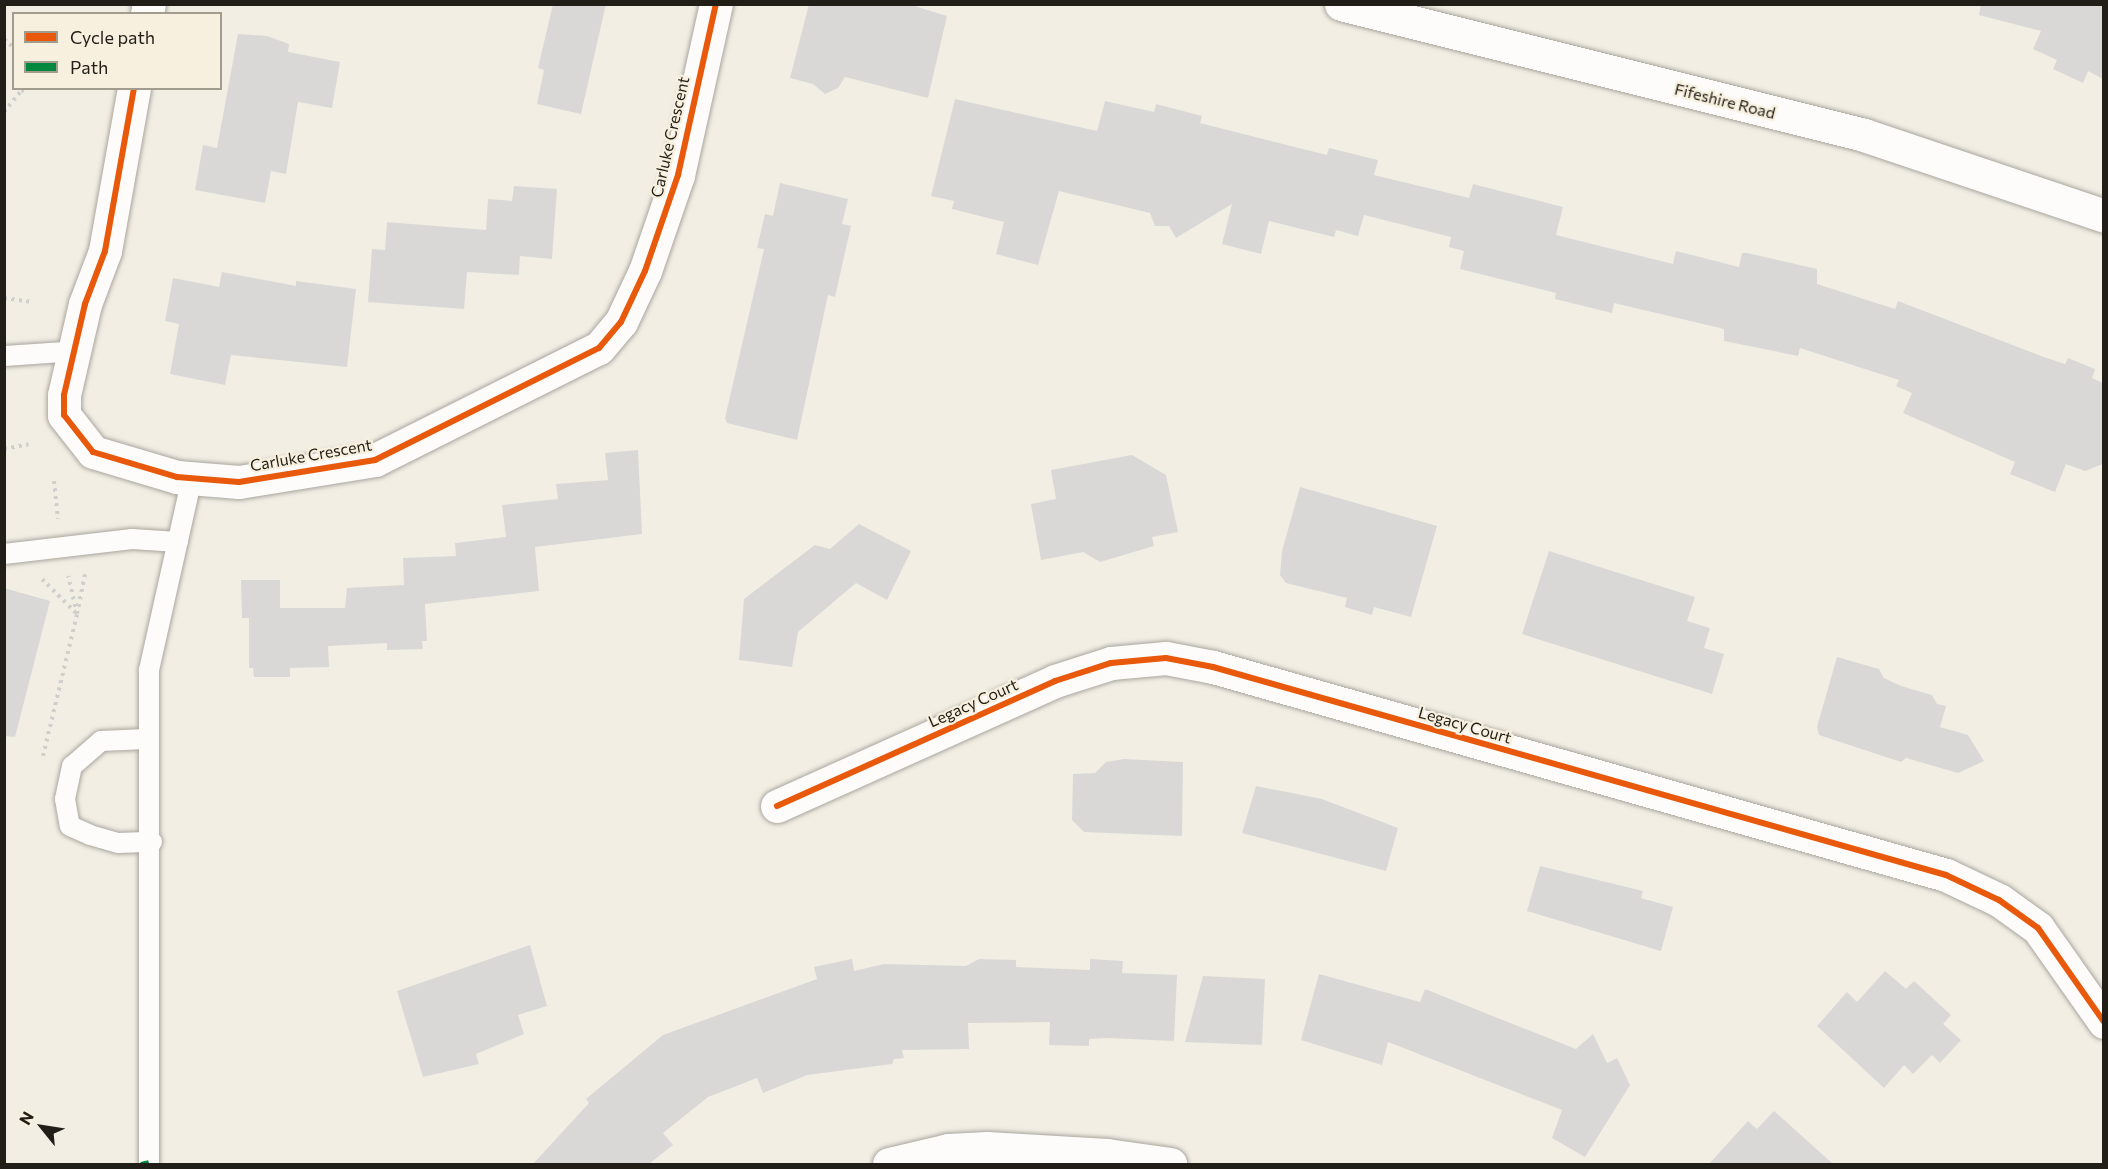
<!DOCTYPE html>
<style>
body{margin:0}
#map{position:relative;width:2108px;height:1169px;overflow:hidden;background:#f2eee4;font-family:Commissioner,sans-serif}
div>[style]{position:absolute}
.building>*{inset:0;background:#dad8d7}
.path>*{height:4px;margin-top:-2px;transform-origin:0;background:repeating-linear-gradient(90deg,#cfcfcc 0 3px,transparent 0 7.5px)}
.roads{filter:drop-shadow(0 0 2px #aaa69f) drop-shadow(0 0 2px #aaa69f)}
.service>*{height:20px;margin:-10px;padding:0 10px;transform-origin:10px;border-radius:10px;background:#fdfcfb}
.minor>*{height:33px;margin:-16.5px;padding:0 16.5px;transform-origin:16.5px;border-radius:16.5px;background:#fdfcfb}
.quiet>*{height:4.5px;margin-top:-2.25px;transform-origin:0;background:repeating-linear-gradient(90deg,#00873e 0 9px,transparent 0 13.5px)}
.cycleway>*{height:6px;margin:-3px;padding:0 3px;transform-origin:3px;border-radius:3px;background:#e8590c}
span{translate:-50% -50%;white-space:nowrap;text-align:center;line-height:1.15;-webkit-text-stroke:4.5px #f8f0de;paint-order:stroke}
.street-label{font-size:16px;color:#211e18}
.frame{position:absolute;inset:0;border:6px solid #211e18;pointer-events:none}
.legend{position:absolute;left:12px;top:12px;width:210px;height:78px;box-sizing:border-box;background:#f8f0de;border:2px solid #a29c8f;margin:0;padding:8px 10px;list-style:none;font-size:18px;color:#211e18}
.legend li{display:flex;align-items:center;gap:12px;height:30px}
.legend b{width:30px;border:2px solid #a29c8f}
.north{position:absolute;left:12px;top:1097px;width:60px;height:60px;-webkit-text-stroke:4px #f8f0de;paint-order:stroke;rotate:300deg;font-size:16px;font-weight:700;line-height:24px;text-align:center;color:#211e18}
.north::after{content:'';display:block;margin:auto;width:21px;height:27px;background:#211e18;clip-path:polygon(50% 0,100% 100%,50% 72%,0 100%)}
</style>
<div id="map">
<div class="building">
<i style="clip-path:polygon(553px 4px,606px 4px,581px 114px,537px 104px,544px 70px,538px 68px)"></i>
<i style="clip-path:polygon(809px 4px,908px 4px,947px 16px,928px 98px,845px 77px,838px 88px,825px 94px,813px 84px,790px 78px)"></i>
<i style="clip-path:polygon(1981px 4px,2103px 4px,2103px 79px,2088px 71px,2083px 83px,2053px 69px,2057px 60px,2033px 49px,2041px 31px,1979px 15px)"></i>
<i style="clip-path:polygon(238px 34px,267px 36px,289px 44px,288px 52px,340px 62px,332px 108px,298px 102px,286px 174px,271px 171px,265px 203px,195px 190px,203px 145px,217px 148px)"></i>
<i style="clip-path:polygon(955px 99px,1097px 131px,1105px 101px,1154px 112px,1156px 104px,1202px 116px,1200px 123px,1327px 155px,1329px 148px,1378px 160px,1374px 175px,1469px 198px,1473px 184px,1563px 207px,1556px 235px,1673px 264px,1676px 251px,1739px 267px,1742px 253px,1747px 253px,1817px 269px,1817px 284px,1895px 309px,1898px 301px,2041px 356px,2065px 364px,2068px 358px,2095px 369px,2092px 378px,2103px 383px,2103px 464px,2085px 471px,2066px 464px,2055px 492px,2010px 474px,2015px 462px,1903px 413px,1912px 393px,1896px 386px,1899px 380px,1800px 348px,1798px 356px,1724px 341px,1724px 329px,1614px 303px,1612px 313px,1555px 299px,1556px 293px,1460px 269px,1464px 251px,1449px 247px,1451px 237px,1364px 215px,1358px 236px,1336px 230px,1334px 237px,1269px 221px,1261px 254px,1222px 244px,1232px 204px,1176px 238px,1169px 226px,1155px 226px,1150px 213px,1059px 191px,1038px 265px,996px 254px,1004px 222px,952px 209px,954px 201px,931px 196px)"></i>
<i style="clip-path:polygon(780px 183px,848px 199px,842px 224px,851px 226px,835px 297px,828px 295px,797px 440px,727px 423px,725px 418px,764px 249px,757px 248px,765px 214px,773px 216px)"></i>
<i style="clip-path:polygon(514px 186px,557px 189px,552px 259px,520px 256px,519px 275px,467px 272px,464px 309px,368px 302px,372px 249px,385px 250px,387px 222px,486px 230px,488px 199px,512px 201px)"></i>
<i style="clip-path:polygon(222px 272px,296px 286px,296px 281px,356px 289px,347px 367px,231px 355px,225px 385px,170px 374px,179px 324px,165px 321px,173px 278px,219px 287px)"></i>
<i style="clip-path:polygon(638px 450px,642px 534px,535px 547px,539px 591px,425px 604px,427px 641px,422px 641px,423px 649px,387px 650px,387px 643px,328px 646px,329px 667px,290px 668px,290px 677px,254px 677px,253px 668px,249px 668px,249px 618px,242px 618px,241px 580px,280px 580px,280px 608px,345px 608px,347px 588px,404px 585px,403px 558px,456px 556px,455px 543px,506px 537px,502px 505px,558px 499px,556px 484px,608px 480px,605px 453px)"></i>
<i style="clip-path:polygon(1132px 455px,1166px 475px,1178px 532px,1152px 537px,1154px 546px,1100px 562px,1083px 552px,1041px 560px,1031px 504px,1056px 499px,1051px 470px)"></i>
<i style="clip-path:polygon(1300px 487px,1437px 526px,1411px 617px,1374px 607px,1372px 615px,1345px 607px,1347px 598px,1286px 583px,1280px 575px,1282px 551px)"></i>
<i style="clip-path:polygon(859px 524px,911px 551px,887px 600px,856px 583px,798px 632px,792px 667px,739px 660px,744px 599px,815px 545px,830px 549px)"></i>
<i style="clip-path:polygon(1549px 551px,1695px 597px,1687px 621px,1710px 628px,1704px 648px,1724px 654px,1712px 694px,1522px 634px)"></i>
<i style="clip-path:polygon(4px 588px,50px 601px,15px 737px,4px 736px)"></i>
<i style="clip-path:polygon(1837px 657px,1879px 669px,1884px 678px,1901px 686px,1932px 695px,1937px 704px,1946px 706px,1940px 727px,1968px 735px,1984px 761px,1958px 773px,1906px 758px,1901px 762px,1819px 735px,1817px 727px)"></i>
<i style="clip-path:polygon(1124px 759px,1183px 762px,1182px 836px,1084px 832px,1072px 820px,1073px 774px,1095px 773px,1106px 762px)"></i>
<i style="clip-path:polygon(1256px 786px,1322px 799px,1398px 828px,1386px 871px,1242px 833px)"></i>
<i style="clip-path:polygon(1540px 866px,1643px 891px,1641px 898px,1673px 907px,1661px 951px,1527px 911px)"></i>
<i style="clip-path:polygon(530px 945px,547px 1006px,518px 1015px,524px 1034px,476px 1054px,479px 1064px,423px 1077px,397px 991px)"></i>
<i style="clip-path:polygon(852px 959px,854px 971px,884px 964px,966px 966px,979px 959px,1016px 960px,1016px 967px,1090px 970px,1090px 959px,1123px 961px,1122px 973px,1177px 975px,1174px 1041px,1107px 1038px,1089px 1039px,1089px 1046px,1049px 1045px,1050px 1022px,968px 1023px,969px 1049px,902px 1050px,904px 1058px,894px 1059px,892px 1064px,807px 1075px,763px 1093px,757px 1078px,708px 1097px,663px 1133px,673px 1145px,649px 1164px,533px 1164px,589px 1103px,586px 1099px,663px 1035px,817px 979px,814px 967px)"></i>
<i style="clip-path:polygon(1885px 971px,1906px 989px,1914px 981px,1951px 1015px,1943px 1024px,1961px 1040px,1940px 1063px,1932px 1055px,1913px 1074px,1904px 1065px,1884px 1088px,1817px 1026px,1847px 992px,1857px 1002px)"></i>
<i style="clip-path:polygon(1319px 974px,1420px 1002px,1425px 989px,1576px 1049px,1593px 1034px,1607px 1063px,1617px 1058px,1630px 1085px,1585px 1157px,1552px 1138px,1562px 1110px,1388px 1042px,1382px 1065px,1301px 1040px)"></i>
<i style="clip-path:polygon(1203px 976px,1265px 979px,1262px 1045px,1185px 1042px)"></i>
<i style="clip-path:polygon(1774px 1111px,1833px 1164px,1709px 1164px,1748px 1121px,1757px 1129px)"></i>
</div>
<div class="path">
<i style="left:4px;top:39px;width:13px;rotate:42deg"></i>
<i style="left:4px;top:112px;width:27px;rotate:-51deg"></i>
<i style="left:21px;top:91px;width:9px;rotate:-18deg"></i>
<i style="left:4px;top:298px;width:29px;rotate:8deg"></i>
<i style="left:4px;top:449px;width:25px;rotate:-11deg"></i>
<i style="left:54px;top:481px;width:38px;rotate:84deg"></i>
<i style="left:42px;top:579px;width:49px;rotate:45deg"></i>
<i style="left:77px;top:614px;width:41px;rotate:-78.7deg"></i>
<i style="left:43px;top:756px;width:146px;rotate:-76.5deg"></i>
<i style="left:77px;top:614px;width:39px;rotate:-103deg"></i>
</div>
<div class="roads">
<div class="service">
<i style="left:4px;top:356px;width:73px;rotate:-3.9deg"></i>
<i style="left:4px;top:554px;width:129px;rotate:-6.7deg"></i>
<i style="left:132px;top:539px;width:46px;rotate:3.7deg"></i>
<i style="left:146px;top:739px;width:45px;rotate:177.5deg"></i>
<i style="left:101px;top:741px;width:38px;rotate:139deg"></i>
<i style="left:72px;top:766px;width:34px;rotate:102deg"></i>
<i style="left:65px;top:799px;width:27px;rotate:80deg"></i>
<i style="left:70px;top:826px;width:22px;rotate:24deg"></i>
<i style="left:90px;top:835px;width:29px;rotate:16deg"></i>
<i style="left:118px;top:843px;width:34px;rotate:-2deg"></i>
<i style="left:149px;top:1164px;width:494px;rotate:-90deg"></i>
<i style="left:149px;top:670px;width:197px;rotate:-77.4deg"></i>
</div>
<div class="minor">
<i style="left:1341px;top:4px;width:539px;rotate:14.06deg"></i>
<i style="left:1864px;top:135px;width:253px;rotate:18.6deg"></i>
<i style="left:147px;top:14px;width:10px;rotate:-79deg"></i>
<i style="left:134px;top:88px;width:166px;rotate:100.1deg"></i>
<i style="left:105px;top:251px;width:57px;rotate:110.7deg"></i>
<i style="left:85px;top:304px;width:93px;rotate:103deg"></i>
<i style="left:64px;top:395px;width:20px;rotate:90deg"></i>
<i style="left:64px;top:415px;width:47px;rotate:51.9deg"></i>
<i style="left:93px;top:452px;width:88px;rotate:16.6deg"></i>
<i style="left:177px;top:477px;width:62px;rotate:4.6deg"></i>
<i style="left:239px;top:482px;width:138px;rotate:-9.2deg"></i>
<i style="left:375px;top:460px;width:250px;rotate:-26.6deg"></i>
<i style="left:599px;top:348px;width:34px;rotate:-50deg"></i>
<i style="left:621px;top:322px;width:56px;rotate:-64.8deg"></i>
<i style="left:645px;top:271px;width:102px;rotate:-71deg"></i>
<i style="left:678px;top:175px;width:175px;rotate:-77.5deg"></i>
<i style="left:777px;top:806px;width:305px;rotate:-24.2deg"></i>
<i style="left:1055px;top:681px;width:59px;rotate:-17.8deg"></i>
<i style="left:1111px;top:663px;width:55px;rotate:-5.2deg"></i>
<i style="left:1166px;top:658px;width:48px;rotate:10.8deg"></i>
<i style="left:1213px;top:667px;width:762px;rotate:15.84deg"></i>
<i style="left:1946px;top:875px;width:59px;rotate:25.3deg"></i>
<i style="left:1999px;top:900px;width:48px;rotate:35.7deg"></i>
<i style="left:2038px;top:928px;width:115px;rotate:54.9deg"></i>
<i style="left:889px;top:1164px;width:61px;rotate:-13.3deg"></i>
<i style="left:948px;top:1150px;width:39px;rotate:-3deg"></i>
<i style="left:987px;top:1148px;width:120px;rotate:3.3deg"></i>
<i style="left:1107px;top:1155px;width:64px;rotate:8.1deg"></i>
</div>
</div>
<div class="quiet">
<i style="left:141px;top:1164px;width:8px;rotate:-14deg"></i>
</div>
<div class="cycleway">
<i style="left:134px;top:88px;width:166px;rotate:100.1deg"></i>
<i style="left:105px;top:251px;width:57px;rotate:110.7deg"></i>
<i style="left:85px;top:304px;width:93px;rotate:103deg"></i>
<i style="left:64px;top:395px;width:20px;rotate:90deg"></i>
<i style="left:64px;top:415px;width:47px;rotate:51.9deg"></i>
<i style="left:93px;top:452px;width:88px;rotate:16.6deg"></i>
<i style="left:177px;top:477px;width:62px;rotate:4.6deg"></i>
<i style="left:239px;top:482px;width:138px;rotate:-9.2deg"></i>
<i style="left:375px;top:460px;width:250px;rotate:-26.6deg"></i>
<i style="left:599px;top:348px;width:34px;rotate:-50deg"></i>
<i style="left:621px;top:322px;width:56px;rotate:-64.8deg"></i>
<i style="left:645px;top:271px;width:102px;rotate:-71deg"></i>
<i style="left:678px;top:175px;width:175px;rotate:-77.5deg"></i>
<i style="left:777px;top:806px;width:305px;rotate:-24.2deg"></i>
<i style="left:1055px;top:681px;width:59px;rotate:-17.8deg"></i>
<i style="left:1111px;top:663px;width:55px;rotate:-5.2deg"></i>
<i style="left:1166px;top:658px;width:48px;rotate:10.8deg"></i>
<i style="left:1213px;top:667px;width:762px;rotate:15.84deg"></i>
<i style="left:1946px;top:875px;width:59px;rotate:25.3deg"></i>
<i style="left:1999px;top:900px;width:48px;rotate:35.7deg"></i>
<i style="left:2038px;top:928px;width:115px;rotate:54.9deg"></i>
</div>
<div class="street-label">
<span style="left:1725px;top:101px;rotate:14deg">Fifeshire Road</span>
<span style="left:670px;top:137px;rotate:-77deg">Carluke Crescent</span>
<span style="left:311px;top:455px;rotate:-10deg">Carluke Crescent</span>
<span style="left:973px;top:703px;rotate:-24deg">Legacy Court</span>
<span style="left:1465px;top:725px;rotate:16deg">Legacy Court</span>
</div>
<div class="frame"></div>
<ul class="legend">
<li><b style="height:8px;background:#e8590c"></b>Cycle path</li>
<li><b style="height:8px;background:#00873e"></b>Path</li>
</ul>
<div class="north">N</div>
</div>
